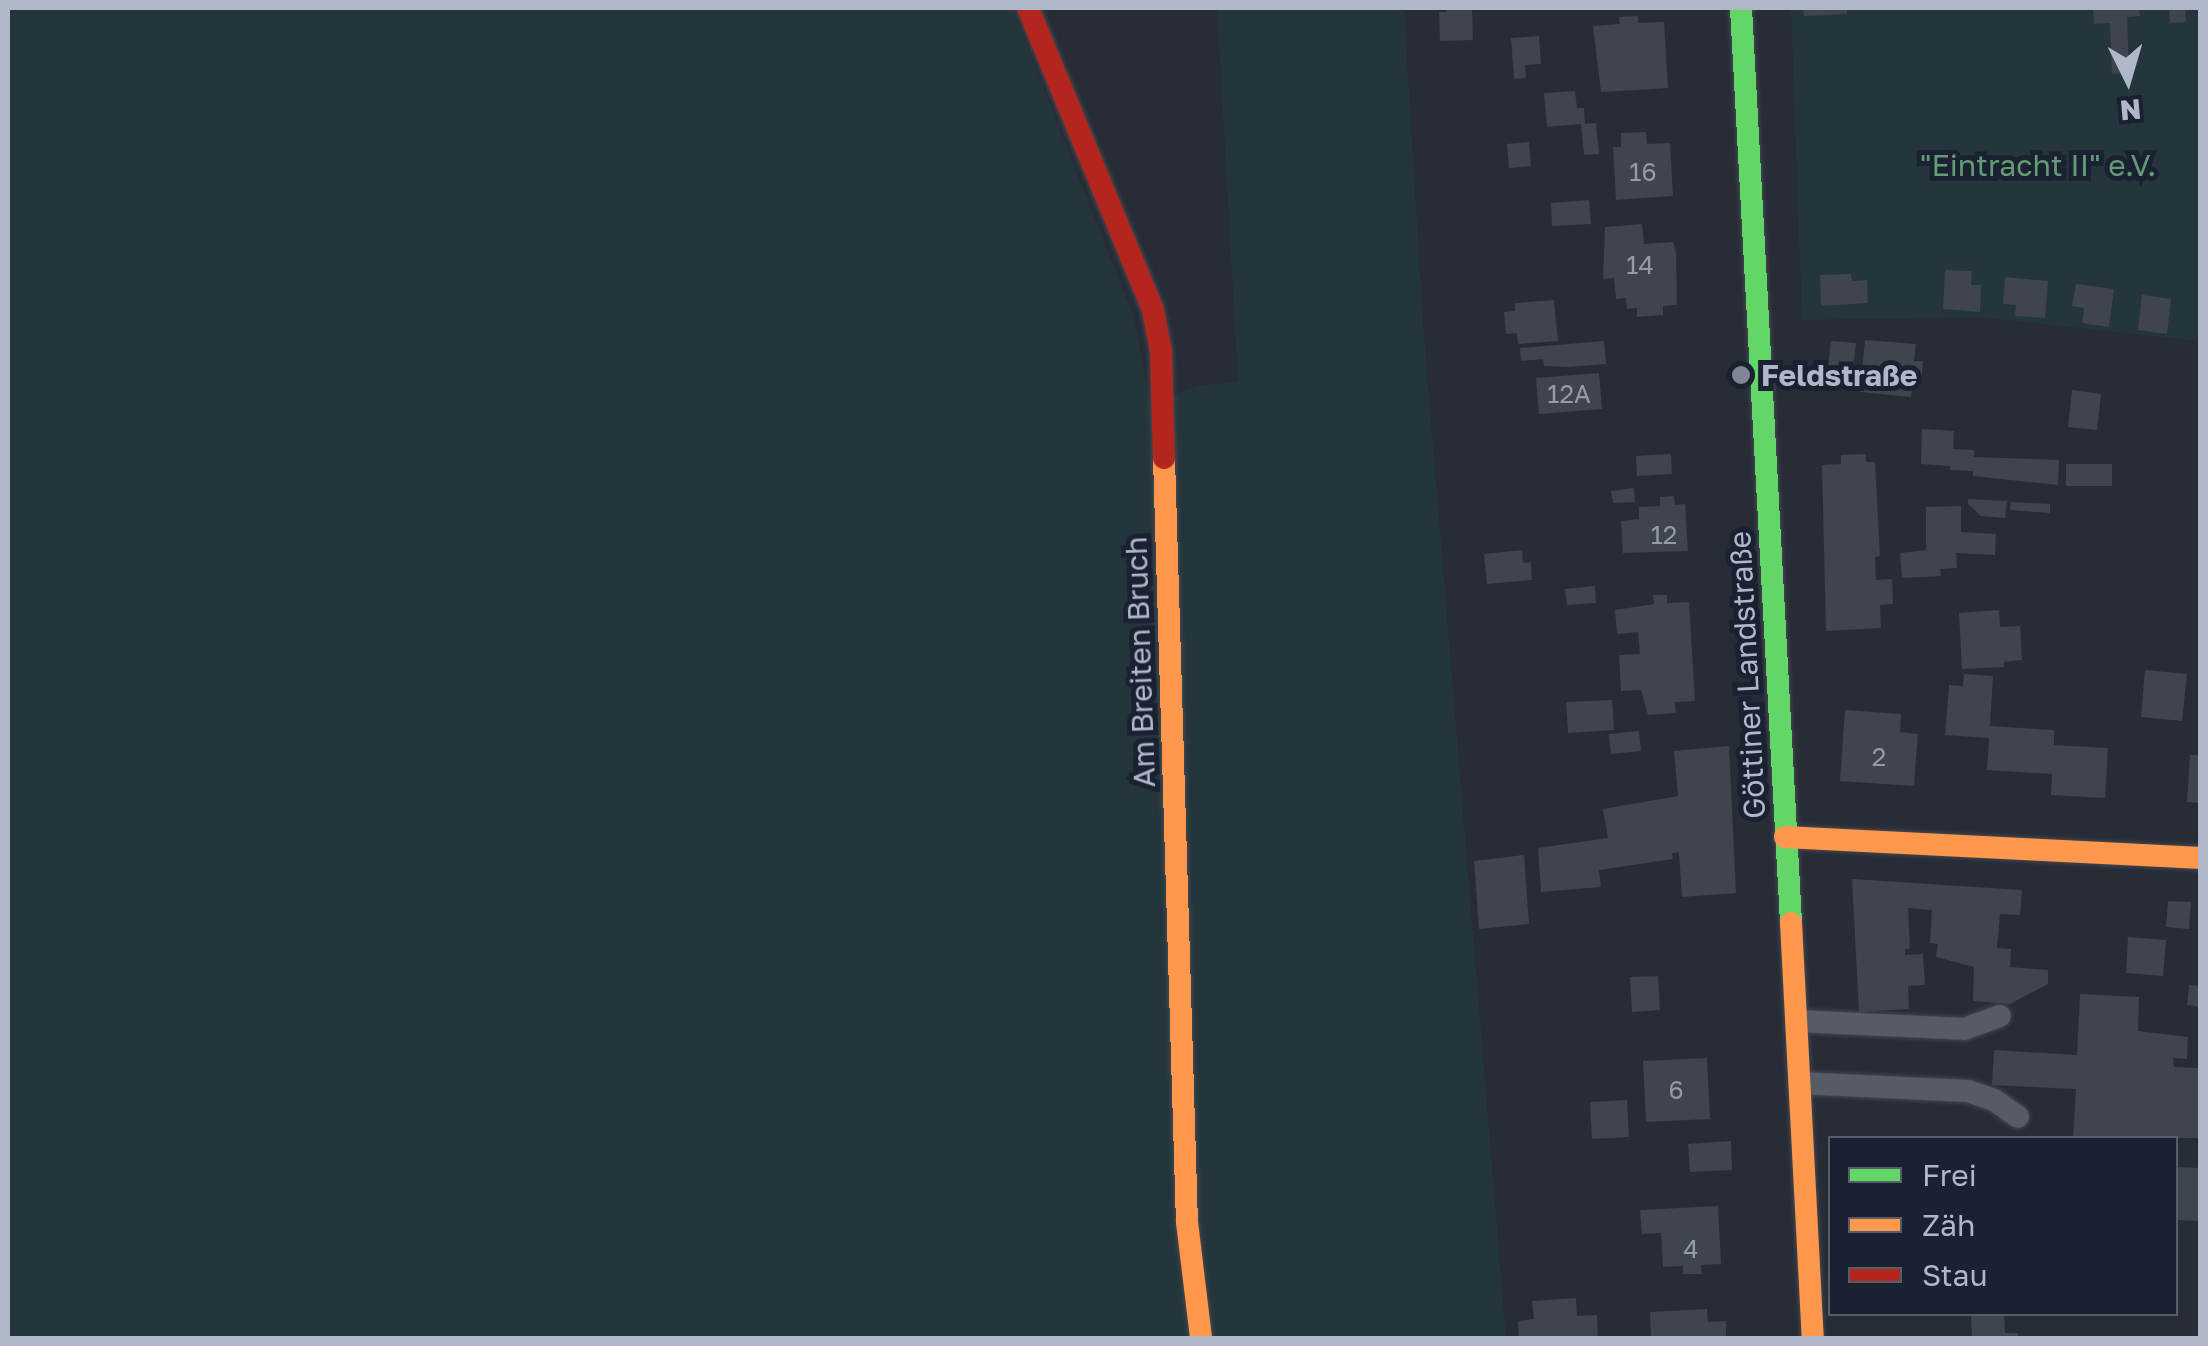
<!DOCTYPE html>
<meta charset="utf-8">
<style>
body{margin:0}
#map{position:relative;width:2208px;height:1346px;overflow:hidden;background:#272c36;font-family:"Golos Text",sans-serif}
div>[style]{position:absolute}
.green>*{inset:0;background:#24363c}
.building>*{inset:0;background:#40444c}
.roads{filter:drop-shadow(0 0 2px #43474f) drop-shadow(0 0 2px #43474f)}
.lane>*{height:22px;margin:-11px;padding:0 11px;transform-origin:11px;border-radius:11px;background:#575b64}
.fast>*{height:22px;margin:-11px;padding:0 11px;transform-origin:11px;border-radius:11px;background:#63d668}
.slow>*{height:22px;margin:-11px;padding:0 11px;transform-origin:11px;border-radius:11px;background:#ff974d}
.jam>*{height:22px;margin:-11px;padding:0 11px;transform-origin:11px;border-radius:11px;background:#b3261e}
.dots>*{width:28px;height:28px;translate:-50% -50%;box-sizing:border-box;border:5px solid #1a2131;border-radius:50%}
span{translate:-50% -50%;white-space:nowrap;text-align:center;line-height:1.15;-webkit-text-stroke:10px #1a2131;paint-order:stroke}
.number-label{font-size:25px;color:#949aa9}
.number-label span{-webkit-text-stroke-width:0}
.park-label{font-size:30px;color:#659a76}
.poi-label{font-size:30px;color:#b0b7c8;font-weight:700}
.left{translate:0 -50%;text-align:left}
.street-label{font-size:30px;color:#b0b7c8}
.frame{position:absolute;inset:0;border:10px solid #b0b7c8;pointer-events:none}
.legend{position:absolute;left:1828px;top:1136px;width:350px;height:180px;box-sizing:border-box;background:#1a2131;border:2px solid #565d6d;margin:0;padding:12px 18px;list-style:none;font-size:30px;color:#b0b7c8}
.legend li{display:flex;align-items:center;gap:20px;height:50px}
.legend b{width:50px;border:2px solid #565d6d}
.north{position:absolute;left:2078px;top:30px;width:100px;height:100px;-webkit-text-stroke:8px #1a2131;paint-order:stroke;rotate:175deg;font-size:28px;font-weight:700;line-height:40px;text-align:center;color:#b0b7c8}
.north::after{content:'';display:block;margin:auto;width:35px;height:45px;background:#b0b7c8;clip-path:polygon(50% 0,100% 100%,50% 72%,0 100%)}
</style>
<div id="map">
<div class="green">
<i style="clip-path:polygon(8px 8px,1012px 8px,1134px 317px,1150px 403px,1201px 385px,1238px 382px,1217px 8px,1404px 8px,1423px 323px,1506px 1338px,8px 1338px)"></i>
<i style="clip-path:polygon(1791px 8px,2200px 8px,2200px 341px,1980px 317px,1802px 320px)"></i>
</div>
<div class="building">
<i style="clip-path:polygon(1447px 8px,1472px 8px,1473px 40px,1440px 41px,1439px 12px,1447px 12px)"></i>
<i style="clip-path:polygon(1803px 8px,1847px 8px,1847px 14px,1804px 16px)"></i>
<i style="clip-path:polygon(2093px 8px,2139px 8px,2140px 16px,2127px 17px,2129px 73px,2112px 74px,2110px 23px,2094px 24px)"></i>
<i style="clip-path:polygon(2169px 8px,2185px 8px,2186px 22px,2170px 23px)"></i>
<i style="clip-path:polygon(1638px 16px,1638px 23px,1664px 22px,1668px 88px,1601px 92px,1593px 26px,1620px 24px,1619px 17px)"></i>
<i style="clip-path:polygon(1539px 36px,1541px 64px,1525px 65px,1526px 78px,1514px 79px,1511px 38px)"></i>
<i style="clip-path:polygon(1575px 91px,1577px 108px,1584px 108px,1585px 124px,1596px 123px,1599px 154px,1584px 155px,1581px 124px,1547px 127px,1544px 93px)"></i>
<i style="clip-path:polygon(1646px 132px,1647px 144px,1670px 143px,1673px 196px,1616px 200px,1613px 147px,1621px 147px,1621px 133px)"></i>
<i style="clip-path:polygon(1529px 142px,1531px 166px,1509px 168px,1507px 144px)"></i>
<i style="clip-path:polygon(1589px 200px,1591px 224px,1552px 226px,1551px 203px)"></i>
<i style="clip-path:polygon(1642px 224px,1644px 244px,1673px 242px,1676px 252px,1677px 305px,1663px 306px,1663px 315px,1637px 317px,1637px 308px,1627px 309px,1626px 298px,1616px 299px,1614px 278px,1603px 279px,1605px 227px)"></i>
<i style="clip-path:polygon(1945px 270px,1972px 271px,1971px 285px,1981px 285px,1980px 312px,1943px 309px)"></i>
<i style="clip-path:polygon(1851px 274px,1852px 281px,1867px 280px,1868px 303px,1821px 306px,1820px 275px)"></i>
<i style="clip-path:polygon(2005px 277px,2048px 281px,2045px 318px,2015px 316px,2016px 305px,2003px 304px)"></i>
<i style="clip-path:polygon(2076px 284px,2114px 289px,2109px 327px,2082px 323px,2084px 308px,2072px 306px)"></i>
<i style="clip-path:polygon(2142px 295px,2171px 299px,2167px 334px,2138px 330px)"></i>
<i style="clip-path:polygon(1554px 300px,1558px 341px,1518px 344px,1517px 333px,1506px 334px,1504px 312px,1515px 311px,1515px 303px)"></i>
<i style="clip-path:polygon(1865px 340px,1916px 344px,1914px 361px,1923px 361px,1921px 385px,1913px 384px,1911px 397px,1860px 392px)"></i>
<i style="clip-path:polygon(1604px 341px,1606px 364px,1568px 367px,1544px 366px,1543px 359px,1521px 361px,1520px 348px)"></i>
<i style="clip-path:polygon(1831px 341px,1856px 343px,1852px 378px,1827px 375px)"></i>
<i style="clip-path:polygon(1599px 373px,1602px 409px,1539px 414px,1536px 378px)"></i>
<i style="clip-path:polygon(2072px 390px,2101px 394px,2097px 430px,2068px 427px)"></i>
<i style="clip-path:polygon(1922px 429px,1954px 431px,1953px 449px,1974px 450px,1974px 457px,2059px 460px,2058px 485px,1973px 476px,1973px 471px,1950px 470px,1950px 466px,1921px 464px)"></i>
<i style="clip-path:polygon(1671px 454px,1672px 474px,1637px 476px,1636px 456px)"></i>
<i style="clip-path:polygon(1866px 454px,1866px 462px,1875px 462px,1880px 556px,1875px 557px,1876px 580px,1892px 579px,1893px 604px,1880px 605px,1881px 628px,1826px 631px,1822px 465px,1841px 464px,1841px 455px)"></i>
<i style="clip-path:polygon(2066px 464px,2112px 464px,2112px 486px,2066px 486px)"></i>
<i style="clip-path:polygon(1634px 488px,1635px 502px,1613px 503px,1611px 491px)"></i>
<i style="clip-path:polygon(1674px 496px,1675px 505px,1685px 504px,1688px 551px,1623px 553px,1621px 521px,1639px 519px,1639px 507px,1660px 506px,1660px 497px)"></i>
<i style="clip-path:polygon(1968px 499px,2007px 501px,2005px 518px,1981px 516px,1968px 504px)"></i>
<i style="clip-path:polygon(2011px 502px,2050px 504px,2050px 513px,2010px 510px)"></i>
<i style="clip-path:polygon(1961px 506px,1961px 532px,1996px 534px,1995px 555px,1956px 553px,1957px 568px,1940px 569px,1941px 576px,1902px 578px,1900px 553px,1926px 550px,1926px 507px)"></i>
<i style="clip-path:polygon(1522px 550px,1523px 563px,1531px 562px,1532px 580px,1487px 584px,1484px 554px)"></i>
<i style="clip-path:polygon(1595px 586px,1596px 603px,1567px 605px,1565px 589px)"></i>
<i style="clip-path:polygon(1653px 595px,1667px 595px,1667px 603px,1689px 602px,1695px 701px,1675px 702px,1676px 713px,1648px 715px,1641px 690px,1621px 691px,1619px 655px,1640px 654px,1638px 632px,1617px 634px,1615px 610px,1654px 604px)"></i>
<i style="clip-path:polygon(1999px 610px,2000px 627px,2020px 626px,2022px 660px,2004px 662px,2004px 667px,1962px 669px,1959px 613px)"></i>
<i style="clip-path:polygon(2145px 670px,2187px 674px,2182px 721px,2141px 717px)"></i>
<i style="clip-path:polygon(1964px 674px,1993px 676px,1990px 726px,2054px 730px,2054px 745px,2108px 748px,2105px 798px,2051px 795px,2052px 774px,1987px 770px,1989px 738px,1945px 735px,1949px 685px,1963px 686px)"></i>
<i style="clip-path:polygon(1612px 700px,1614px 730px,1568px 733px,1566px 702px)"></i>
<i style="clip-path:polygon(1845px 710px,1901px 714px,1900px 732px,1918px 734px,1914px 786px,1840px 781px)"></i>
<i style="clip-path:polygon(1639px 731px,1641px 751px,1611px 754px,1609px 734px)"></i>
<i style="clip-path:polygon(1729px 746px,1736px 893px,1682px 897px,1679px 852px,1672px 853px,1673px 859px,1599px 870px,1601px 887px,1541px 892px,1538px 848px,1608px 838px,1603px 809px,1678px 796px,1674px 751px)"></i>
<i style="clip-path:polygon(2190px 755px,2200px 755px,2200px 803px,2187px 802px)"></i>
<i style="clip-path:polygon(1524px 855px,1529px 924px,1479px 929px,1474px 861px)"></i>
<i style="clip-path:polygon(1852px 879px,2022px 890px,2020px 915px,2000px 914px,1997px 948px,2011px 949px,2010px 967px,2048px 970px,2048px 984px,2010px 1004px,1973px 1001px,1974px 967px,1936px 957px,1938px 944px,1930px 943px,1932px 910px,1908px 908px,1910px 949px,1905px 949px,1905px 955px,1923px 954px,1925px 985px,1908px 986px,1909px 1009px,1859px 1012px)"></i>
<i style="clip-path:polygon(2168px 901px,2191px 902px,2189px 929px,2166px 927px)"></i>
<i style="clip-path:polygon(2128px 937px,2166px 940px,2163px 976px,2126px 973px)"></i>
<i style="clip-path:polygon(1658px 976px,1660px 1010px,1632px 1012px,1630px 977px)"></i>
<i style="clip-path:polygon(2189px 985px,2200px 986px,2200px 1007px,2187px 1005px)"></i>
<i style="clip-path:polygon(2080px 994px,2139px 997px,2138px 1031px,2188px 1037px,2187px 1059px,2173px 1058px,2174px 1067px,2200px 1068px,2200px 1138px,2073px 1138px,2076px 1089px,1992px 1085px,1994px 1050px,2077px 1055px)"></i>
<i style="clip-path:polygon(1707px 1058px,1710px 1119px,1646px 1122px,1643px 1061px)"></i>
<i style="clip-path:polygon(1627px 1100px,1629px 1137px,1592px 1139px,1590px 1102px)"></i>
<i style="clip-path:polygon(1731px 1141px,1732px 1170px,1690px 1172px,1688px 1144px)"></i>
<i style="clip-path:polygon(2176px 1167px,2200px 1168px,2200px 1221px,2176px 1220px)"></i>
<i style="clip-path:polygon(1718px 1206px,1721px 1264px,1701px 1265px,1702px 1274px,1683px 1274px,1683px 1266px,1663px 1267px,1661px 1233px,1642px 1234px,1640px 1210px)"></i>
<i style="clip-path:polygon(1576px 1298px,1577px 1316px,1597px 1315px,1598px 1338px,1519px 1338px,1518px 1321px,1534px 1319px,1532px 1301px)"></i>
<i style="clip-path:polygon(1707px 1309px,1708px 1322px,1726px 1321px,1726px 1338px,1651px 1338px,1650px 1312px)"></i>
<i style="clip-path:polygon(1971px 1314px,2004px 1314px,2005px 1333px,2018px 1333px,2018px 1338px,1972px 1338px)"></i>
</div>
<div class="roads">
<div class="lane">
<i style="left:1797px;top:1021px;width:167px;rotate:2.7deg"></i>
<i style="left:1964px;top:1029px;width:38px;rotate:-20deg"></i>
<i style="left:1799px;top:1083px;width:169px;rotate:2.7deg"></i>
<i style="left:1968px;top:1091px;width:28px;rotate:19deg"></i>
<i style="left:1994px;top:1100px;width:29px;rotate:35deg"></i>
</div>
<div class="fast">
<i style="left:1741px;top:8px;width:916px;rotate:86.87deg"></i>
</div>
<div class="slow">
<i style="left:1164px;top:458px;width:764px;rotate:88.28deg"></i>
<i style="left:1187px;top:1222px;width:117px;rotate:83.1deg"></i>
<i style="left:1785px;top:837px;width:416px;rotate:2.9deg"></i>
<i style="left:1791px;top:923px;width:416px;rotate:87deg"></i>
</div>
<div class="jam">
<i style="left:1028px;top:8px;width:327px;rotate:67.5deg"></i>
<i style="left:1153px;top:310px;width:42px;rotate:79deg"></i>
<i style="left:1161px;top:351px;width:107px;rotate:88.4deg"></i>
</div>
</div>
<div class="dots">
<i style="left:1741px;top:375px;background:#808695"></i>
</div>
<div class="number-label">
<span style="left:1643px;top:172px">16</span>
<span style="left:1640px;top:265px">14</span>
<span style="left:1569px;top:394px">12A</span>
<span style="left:1664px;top:535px">12</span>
<span style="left:1879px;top:757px">2</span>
<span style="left:1676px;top:1090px">6</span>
<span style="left:1691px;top:1249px">4</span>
</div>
<div class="park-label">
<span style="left:2038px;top:165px">"Eintracht II" e.V.</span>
</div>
<div class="poi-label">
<span class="left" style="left:1761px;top:375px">Feldstraße</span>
</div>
<div class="street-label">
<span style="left:1140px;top:662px;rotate:-92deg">Am Breiten Bruch</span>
<span style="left:1747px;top:675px;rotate:-93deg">Göttiner Landstraße</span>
</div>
<div class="frame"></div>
<ul class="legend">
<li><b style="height:12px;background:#63d668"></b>Frei</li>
<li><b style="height:12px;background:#ff974d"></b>Zäh</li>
<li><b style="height:12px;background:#b3261e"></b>Stau</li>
</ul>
<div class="north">N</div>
</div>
